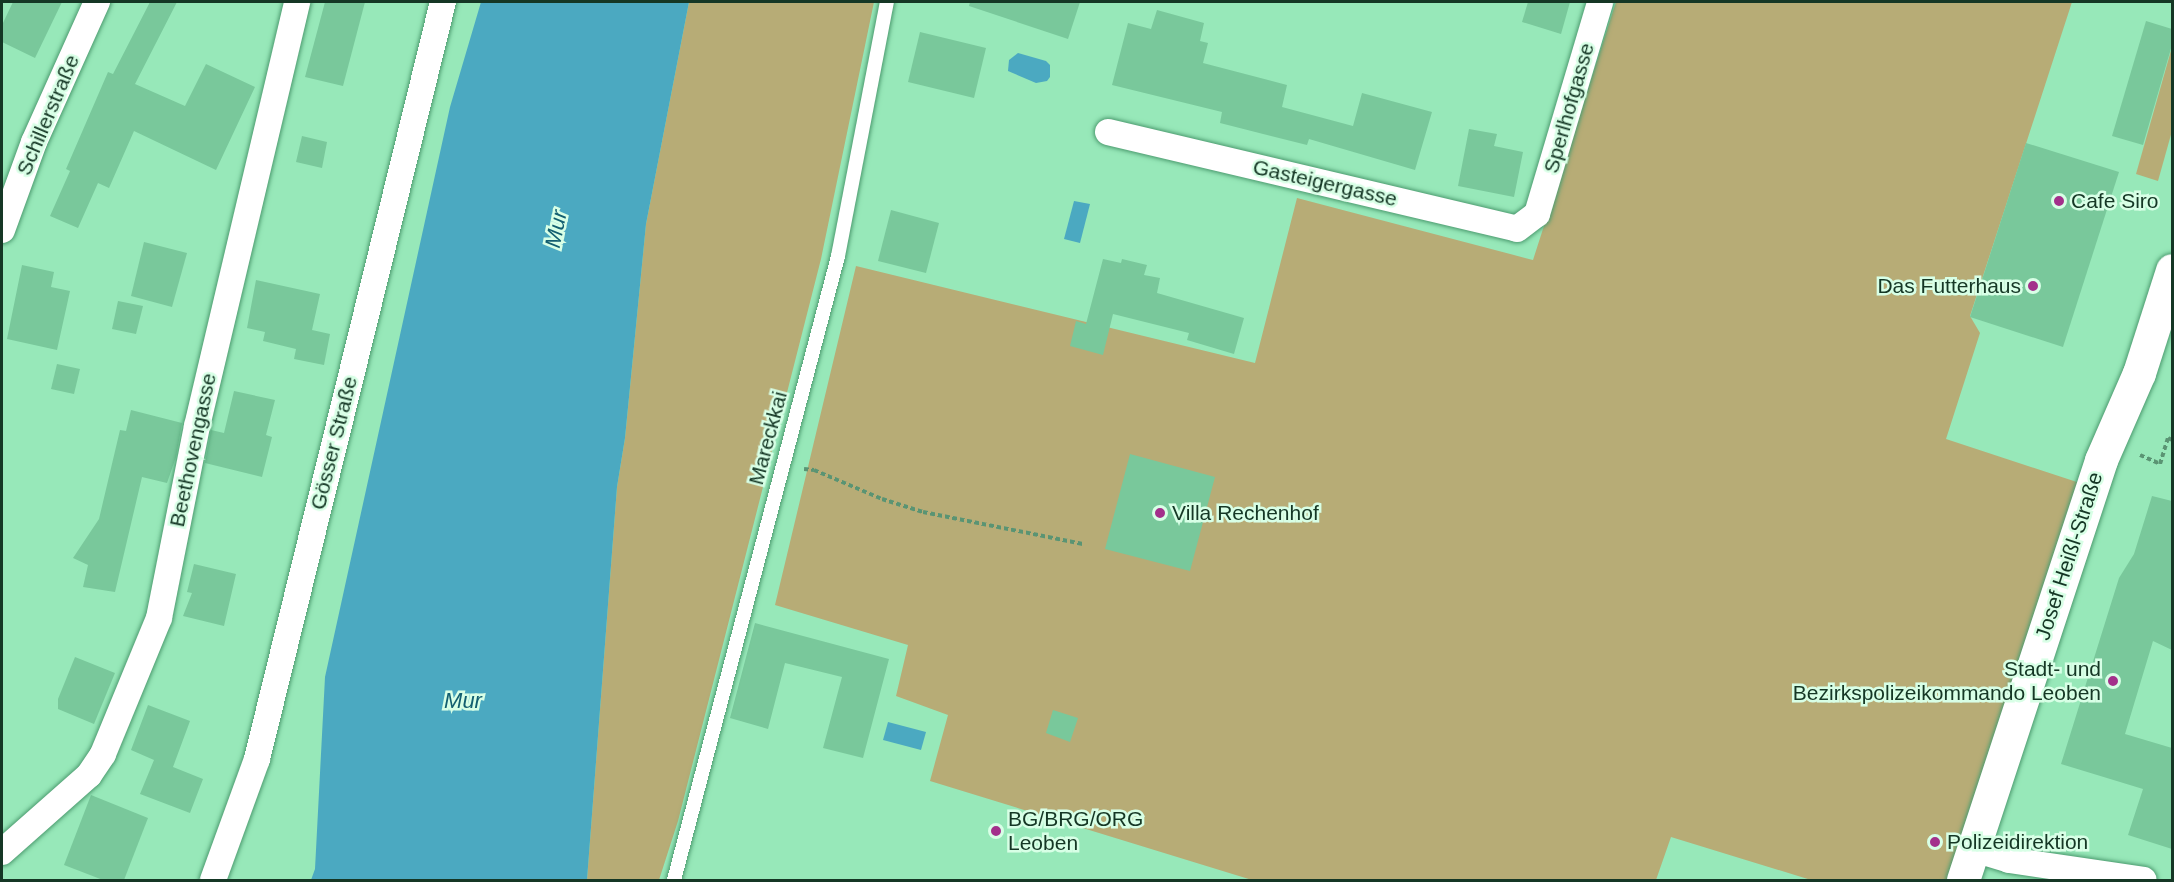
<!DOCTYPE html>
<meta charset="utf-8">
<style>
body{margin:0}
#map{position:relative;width:2174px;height:882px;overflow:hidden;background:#97e8b9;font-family:Arial,sans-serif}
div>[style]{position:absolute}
.green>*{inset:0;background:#b7ac76}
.water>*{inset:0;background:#4ba9c1}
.building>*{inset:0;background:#79c89b}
.path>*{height:4px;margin-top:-2px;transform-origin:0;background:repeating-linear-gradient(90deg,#5a9473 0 4.5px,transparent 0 7.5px)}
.roads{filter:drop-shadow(0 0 2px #4c9b6f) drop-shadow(0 0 2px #4c9b6f)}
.lane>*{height:14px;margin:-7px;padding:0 7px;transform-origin:7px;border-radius:7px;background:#fff}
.street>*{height:26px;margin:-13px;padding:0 13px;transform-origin:13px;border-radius:13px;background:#fff}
.secondary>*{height:33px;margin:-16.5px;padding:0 16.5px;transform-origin:16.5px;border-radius:16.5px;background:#fff}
.dots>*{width:16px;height:16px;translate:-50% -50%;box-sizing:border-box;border:3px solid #d8ffe6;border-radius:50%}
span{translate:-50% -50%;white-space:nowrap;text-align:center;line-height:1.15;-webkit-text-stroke:5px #d8ffe6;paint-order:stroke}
.street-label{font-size:21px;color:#153725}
.poi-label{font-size:21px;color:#153725}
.left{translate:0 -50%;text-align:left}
.right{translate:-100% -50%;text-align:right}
.water-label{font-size:22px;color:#125e70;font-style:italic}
.frame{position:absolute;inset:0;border:3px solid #153725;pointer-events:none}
</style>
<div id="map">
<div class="green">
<i style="clip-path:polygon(689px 2px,874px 2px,821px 259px,678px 821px,659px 880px,587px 880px,617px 487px,625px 438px,646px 224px)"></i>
<i style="clip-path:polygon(1616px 2px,2072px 2px,1970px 316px,1980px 333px,1946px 439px,2092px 487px,1963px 880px,1811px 880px,1671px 837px,1656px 880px,1252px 880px,930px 781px,948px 715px,896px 696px,908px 645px,775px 605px,856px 266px,1255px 363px,1297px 198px,1533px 260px)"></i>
<i style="clip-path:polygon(2172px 47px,2172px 131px,2158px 181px,2136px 174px)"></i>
</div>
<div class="water">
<i style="clip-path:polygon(481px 2px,689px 2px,646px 224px,625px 438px,617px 487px,587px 880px,311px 880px,315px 869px,325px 677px,450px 107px)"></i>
<i style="clip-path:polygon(1018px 53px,1046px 61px,1050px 65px,1050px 77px,1047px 81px,1036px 83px,1008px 71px,1009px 60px)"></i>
<i style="clip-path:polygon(1074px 201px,1090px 204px,1080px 243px,1064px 239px)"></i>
<i style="clip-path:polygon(888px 722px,926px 732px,921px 750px,883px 740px)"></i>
</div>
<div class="building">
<i style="clip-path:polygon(13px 2px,62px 2px,35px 58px,2px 42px,2px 25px)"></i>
<i style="clip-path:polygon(150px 2px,177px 2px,135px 84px,185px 106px,206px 64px,255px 87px,216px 170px,134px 131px,109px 188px,98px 183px,78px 228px,50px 216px,70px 171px,66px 169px,108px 72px,113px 74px)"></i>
<i style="clip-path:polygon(325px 2px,365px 2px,343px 86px,305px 77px)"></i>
<i style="clip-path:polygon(970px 2px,1080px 2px,1068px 39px,969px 6px)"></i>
<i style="clip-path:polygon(1528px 2px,1570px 2px,1561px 34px,1522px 22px)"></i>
<i style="clip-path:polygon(1157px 10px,1204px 23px,1200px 41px,1208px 43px,1203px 63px,1287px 85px,1282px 107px,1353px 126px,1362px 93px,1432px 112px,1415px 170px,1309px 139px,1307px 145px,1220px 123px,1222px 112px,1112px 85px,1128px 23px,1151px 29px)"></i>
<i style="clip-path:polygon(2146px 21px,2172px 29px,2172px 45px,2143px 145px,2112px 136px)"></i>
<i style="clip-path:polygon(920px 32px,986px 48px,974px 98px,908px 82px)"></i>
<i style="clip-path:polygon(1469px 129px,1497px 134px,1494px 146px,1523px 152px,1514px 197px,1458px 186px)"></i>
<i style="clip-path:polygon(302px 136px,327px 142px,322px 168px,296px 162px)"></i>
<i style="clip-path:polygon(2026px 143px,2119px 172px,2063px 347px,1970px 317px)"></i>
<i style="clip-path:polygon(891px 210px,939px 223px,926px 273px,878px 261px)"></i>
<i style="clip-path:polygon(144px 242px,187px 253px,172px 307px,131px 296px)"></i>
<i style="clip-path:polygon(1103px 259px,1121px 263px,1122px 259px,1147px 265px,1144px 275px,1160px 278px,1157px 293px,1244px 318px,1234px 354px,1187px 340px,1189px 333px,1113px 314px,1103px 355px,1070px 346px,1076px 321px,1086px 324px)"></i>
<i style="clip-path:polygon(22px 265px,54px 272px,51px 287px,70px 291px,57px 350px,7px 339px)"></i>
<i style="clip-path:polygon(256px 280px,320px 294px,312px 330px,330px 334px,324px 365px,294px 359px,296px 349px,263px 341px,265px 332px,247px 328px)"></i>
<i style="clip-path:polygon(118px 301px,143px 306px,136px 334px,112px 329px)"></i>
<i style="clip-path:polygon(57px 364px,80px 369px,74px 394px,51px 389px)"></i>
<i style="clip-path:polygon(234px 391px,275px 400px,266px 435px,272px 437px,262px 477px,205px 463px,211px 430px,224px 433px)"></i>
<i style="clip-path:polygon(131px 410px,182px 423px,176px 457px,167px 483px,142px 477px,115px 592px,83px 587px,88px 565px,73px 558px,99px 519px,120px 430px,126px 431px)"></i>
<i style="clip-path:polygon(1130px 454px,1215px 477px,1190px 571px,1105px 549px)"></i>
<i style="clip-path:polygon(2152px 496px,2172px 501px,2172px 650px,2153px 641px,2125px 734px,2172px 748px,2172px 849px,2128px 835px,2143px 789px,2061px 764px,2119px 578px,2134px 554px)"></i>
<i style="clip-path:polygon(194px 564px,236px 574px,224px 626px,183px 616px,192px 593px,187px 592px)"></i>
<i style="clip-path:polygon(755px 623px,889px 659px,863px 758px,823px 748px,842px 677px,785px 663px,768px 729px,730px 718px)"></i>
<i style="clip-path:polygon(75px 657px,115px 673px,94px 724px,58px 709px,58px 699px)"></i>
<i style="clip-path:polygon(148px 705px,190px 721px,173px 767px,203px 779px,190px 813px,140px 794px,154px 760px,131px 750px)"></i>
<i style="clip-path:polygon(1053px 710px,1078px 718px,1070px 742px,1046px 733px)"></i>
<i style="clip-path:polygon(91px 795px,148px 818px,124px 880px,103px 880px,64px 865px)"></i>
</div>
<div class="path">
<i style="left:2140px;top:455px;width:22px;rotate:24deg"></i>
<i style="left:2160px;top:464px;width:27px;rotate:-73deg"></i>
<i style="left:2168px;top:438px;width:4px;rotate:27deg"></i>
<i style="left:804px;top:469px;width:10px;rotate:6deg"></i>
<i style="left:814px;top:470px;width:74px;rotate:23.1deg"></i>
<i style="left:882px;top:499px;width:43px;rotate:17.6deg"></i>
<i style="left:923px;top:512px;width:163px;rotate:11.3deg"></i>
</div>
<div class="roads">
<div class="lane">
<i style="left:674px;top:880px;width:645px;rotate:-75.27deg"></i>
<i style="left:838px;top:256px;width:259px;rotate:-79.1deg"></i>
</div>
<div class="street">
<i style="left:1108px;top:132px;width:420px;rotate:13.3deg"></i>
<i style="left:1517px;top:229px;width:25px;rotate:-37deg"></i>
<i style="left:1537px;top:214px;width:221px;rotate:-73.4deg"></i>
<i style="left:2px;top:230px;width:94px;rotate:-70deg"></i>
<i style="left:34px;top:142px;width:154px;rotate:-65.8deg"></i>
<i style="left:1974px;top:849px;width:37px;rotate:17deg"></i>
<i style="left:2009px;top:860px;width:136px;rotate:8.4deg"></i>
<i style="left:2px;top:852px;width:116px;rotate:-41.5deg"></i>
<i style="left:89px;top:775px;width:25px;rotate:-56deg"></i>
<i style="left:103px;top:754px;width:147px;rotate:-67.6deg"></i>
<i style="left:159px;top:618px;width:196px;rotate:-78.8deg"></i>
<i style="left:197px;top:426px;width:436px;rotate:-76.7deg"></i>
<i style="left:213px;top:880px;width:129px;rotate:-70deg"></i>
<i style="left:257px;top:759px;width:780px;rotate:-76.2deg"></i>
</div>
<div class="secondary">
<i style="left:1963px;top:880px;width:442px;rotate:-71.8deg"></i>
<i style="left:2101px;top:460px;width:95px;rotate:-66.4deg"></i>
<i style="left:2139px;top:373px;width:108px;rotate:-72.2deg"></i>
</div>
</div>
<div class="dots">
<i style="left:2059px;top:201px;background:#a3308b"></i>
<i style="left:2033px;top:286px;background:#a3308b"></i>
<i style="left:1160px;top:513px;background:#a3308b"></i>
<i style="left:2113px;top:681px;background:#a3308b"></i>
<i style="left:996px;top:831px;background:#a3308b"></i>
<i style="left:1935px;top:842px;background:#a3308b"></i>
</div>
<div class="street-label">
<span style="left:1569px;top:108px;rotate:-74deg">Sperlhofgasse</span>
<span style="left:48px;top:115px;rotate:-67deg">Schillerstraße</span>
<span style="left:1325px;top:183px;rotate:13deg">Gasteigergasse</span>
<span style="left:768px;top:438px;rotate:-75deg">Mareckkai</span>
<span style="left:334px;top:443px;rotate:-76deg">Gösser Straße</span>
<span style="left:193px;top:450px;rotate:-78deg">Beethovengasse</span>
<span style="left:2069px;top:556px;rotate:-72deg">Josef Heißl-Straße</span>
</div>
<div class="poi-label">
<span class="left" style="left:2071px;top:201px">Cafe Siro</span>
<span class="right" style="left:2021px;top:286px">Das Futterhaus</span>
<span class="left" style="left:1172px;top:513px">Villa Rechenhof</span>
<span class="right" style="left:2101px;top:681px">Stadt- und<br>Bezirkspolizeikommando Leoben</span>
<span class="left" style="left:1008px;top:831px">BG/BRG/ORG<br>Leoben</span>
<span class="left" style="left:1947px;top:842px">Polizeidirektion</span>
</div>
<div class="water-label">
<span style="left:556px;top:229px;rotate:-79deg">Mur</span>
<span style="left:463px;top:701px">Mur</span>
</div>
<div class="frame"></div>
</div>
